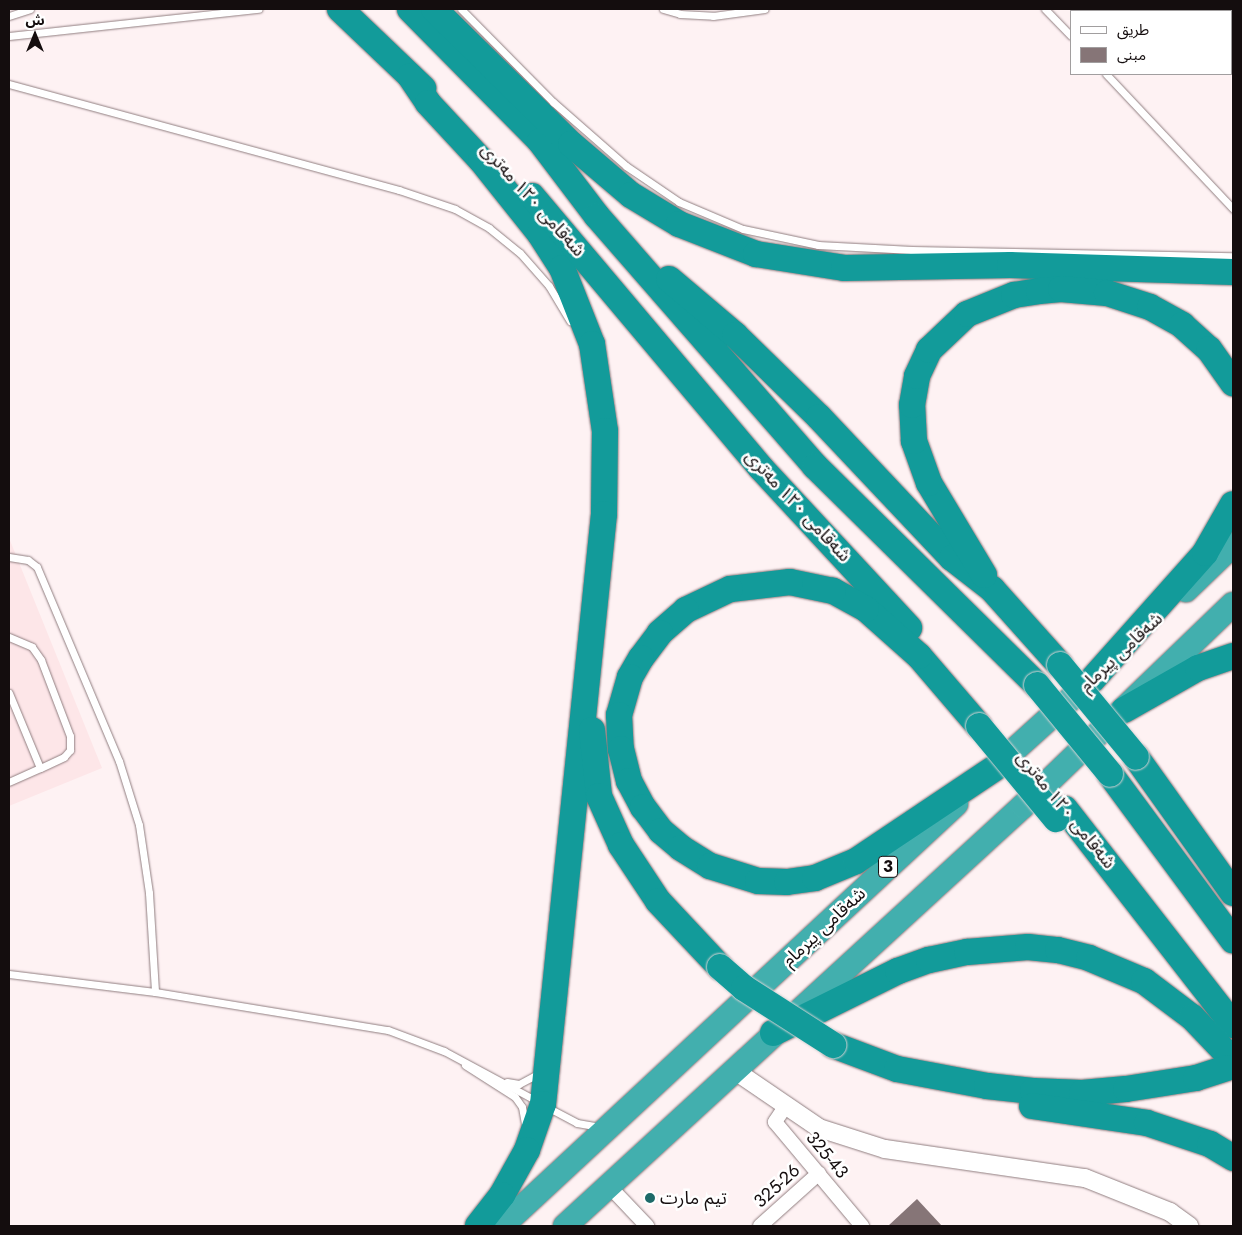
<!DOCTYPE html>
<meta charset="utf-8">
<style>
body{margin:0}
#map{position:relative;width:1242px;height:1235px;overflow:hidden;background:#fef2f3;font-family:Jost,"Noto Sans Arabic",sans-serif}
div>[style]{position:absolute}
.built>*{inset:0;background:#fde6e8}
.building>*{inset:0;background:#867577}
.roads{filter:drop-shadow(0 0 1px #907e80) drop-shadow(0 0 1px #907e80)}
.service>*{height:7px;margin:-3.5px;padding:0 3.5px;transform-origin:3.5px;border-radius:3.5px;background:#fff}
.minor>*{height:14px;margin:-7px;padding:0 7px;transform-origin:7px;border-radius:7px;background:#fff}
.tertiary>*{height:18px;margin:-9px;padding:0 9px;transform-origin:9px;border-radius:9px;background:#fff}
.trunk>*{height:24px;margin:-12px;padding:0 12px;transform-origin:12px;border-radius:12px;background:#42afae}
.motorway>*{height:26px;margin:-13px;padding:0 13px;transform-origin:13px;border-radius:13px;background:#129b9a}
.bridges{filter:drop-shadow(0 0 1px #d5d3d4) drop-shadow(0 0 1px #d5d3d4)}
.motorway-bridge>*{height:26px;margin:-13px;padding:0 13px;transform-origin:13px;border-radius:13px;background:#129b9a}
.dots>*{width:14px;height:14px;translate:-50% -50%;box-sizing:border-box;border:2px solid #fff;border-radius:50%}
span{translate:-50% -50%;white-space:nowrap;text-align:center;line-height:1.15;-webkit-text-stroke:5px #fff;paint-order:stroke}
.shield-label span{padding:1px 4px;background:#fff;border:1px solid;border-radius:4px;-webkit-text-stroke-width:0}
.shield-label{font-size:16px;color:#140d0e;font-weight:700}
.street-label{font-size:18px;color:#140d0e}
.poi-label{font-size:18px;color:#140d0e}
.left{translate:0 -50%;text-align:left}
.frame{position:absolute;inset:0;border:10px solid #140d0e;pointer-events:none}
.legend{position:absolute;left:1070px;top:10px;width:162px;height:65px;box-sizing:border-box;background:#fff;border:1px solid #a19e9f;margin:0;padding:6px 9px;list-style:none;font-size:15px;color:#140d0e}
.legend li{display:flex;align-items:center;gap:10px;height:25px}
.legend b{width:25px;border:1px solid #a19e9f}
.north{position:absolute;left:10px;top:10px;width:50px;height:50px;-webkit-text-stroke:4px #fff;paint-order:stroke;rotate:0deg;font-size:14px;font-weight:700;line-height:20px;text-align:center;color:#140d0e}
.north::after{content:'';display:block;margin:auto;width:18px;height:22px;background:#140d0e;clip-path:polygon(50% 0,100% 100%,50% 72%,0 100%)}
</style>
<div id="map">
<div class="built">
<i style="clip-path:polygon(9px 538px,102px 768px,9px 806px)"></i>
</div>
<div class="building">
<i style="clip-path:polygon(917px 1199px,942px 1226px,888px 1226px)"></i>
</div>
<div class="roads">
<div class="service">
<i style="left:461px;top:9px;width:131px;rotate:45.3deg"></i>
<i style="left:553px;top:102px;width:97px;rotate:41.2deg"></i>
<i style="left:626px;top:166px;width:64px;rotate:34.2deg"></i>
<i style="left:679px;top:202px;width:69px;rotate:22.9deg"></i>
<i style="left:743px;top:229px;width:77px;rotate:12deg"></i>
<i style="left:818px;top:245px;width:94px;rotate:3deg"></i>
<i style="left:912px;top:250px;width:321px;rotate:1.1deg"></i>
<i style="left:663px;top:9px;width:18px;rotate:16deg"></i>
<i style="left:680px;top:14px;width:33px;rotate:3deg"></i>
<i style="left:713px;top:16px;width:52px;rotate:-7.7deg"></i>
<i style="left:1045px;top:9px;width:37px;rotate:46deg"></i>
<i style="left:9px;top:16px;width:22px;rotate:-18deg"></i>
<i style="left:9px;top:36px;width:251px;rotate:-6.2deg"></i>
<i style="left:1106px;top:74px;width:185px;rotate:46.7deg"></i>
<i style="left:9px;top:84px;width:404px;rotate:15.2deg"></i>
<i style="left:399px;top:190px;width:59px;rotate:18.7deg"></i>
<i style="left:455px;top:209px;width:39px;rotate:29deg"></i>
<i style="left:489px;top:228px;width:40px;rotate:39deg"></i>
<i style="left:520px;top:253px;width:44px;rotate:48.7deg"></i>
<i style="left:549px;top:286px;width:41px;rotate:59deg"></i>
<i style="left:9px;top:557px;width:19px;rotate:9deg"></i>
<i style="left:28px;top:560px;width:11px;rotate:38deg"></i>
<i style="left:37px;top:567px;width:211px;rotate:67.1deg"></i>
<i style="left:119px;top:761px;width:67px;rotate:72.6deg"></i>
<i style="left:139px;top:825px;width:69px;rotate:81.6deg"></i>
<i style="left:149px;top:893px;width:99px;rotate:86.5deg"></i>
<i style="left:9px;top:637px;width:25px;rotate:23deg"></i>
<i style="left:32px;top:647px;width:16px;rotate:55deg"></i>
<i style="left:41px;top:660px;width:81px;rotate:69.1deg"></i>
<i style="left:70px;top:736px;width:14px;rotate:90deg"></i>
<i style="left:70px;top:750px;width:9px;rotate:131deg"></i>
<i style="left:64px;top:757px;width:26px;rotate:155deg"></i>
<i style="left:9px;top:693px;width:81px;rotate:67.5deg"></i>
<i style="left:40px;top:768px;width:34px;rotate:156deg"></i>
<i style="left:9px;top:974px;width:147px;rotate:7deg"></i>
<i style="left:155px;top:992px;width:236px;rotate:9.3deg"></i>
<i style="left:388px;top:1030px;width:60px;rotate:20.6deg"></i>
<i style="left:444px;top:1051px;width:106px;rotate:28.3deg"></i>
<i style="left:465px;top:1065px;width:59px;rotate:32.6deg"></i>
<i style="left:515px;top:1097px;width:12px;rotate:55deg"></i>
<i style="left:522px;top:1107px;width:17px;rotate:80deg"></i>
<i style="left:507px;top:1082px;width:12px;rotate:9deg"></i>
<i style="left:519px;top:1084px;width:21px;rotate:-28deg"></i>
<i style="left:547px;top:1107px;width:34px;rotate:28deg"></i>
<i style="left:577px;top:1123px;width:22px;rotate:10deg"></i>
</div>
<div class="minor">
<i style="left:785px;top:1107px;width:18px;rotate:124deg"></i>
<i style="left:775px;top:1122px;width:136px;rotate:50.1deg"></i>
<i style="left:610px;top:1187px;width:54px;rotate:46.5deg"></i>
<i style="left:760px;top:1226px;width:79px;rotate:-41.9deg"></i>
</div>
<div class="tertiary">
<i style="left:734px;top:1070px;width:103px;rotate:34.3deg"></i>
<i style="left:819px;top:1128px;width:69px;rotate:17.7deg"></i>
<i style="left:885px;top:1149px;width:202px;rotate:8.3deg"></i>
<i style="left:1085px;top:1178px;width:92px;rotate:21.8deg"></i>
<i style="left:1170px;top:1212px;width:24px;rotate:36deg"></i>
</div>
<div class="trunk">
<i style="left:1186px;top:590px;width:65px;rotate:-43.8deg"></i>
<i style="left:992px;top:770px;width:139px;rotate:-42.1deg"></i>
<i style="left:502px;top:1226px;width:620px;rotate:-42.91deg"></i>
<i style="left:565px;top:1226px;width:621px;rotate:-42.52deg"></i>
<i style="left:1023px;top:806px;width:291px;rotate:-43.9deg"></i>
</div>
<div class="motorway">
<i style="left:340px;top:9px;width:115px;rotate:43.6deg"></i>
<i style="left:410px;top:9px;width:185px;rotate:45.4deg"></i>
<i style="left:540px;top:141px;width:94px;rotate:52.8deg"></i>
<i style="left:597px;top:216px;width:332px;rotate:48.9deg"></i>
<i style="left:815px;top:466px;width:312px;rotate:44.6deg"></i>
<i style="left:434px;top:9px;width:192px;rotate:44.6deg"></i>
<i style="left:571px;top:144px;width:79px;rotate:40.4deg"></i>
<i style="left:631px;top:195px;width:56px;rotate:31.1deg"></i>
<i style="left:679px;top:224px;width:83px;rotate:21.3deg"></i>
<i style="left:756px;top:254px;width:89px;rotate:9deg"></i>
<i style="left:844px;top:268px;width:166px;rotate:-1deg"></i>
<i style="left:1010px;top:265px;width:223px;rotate:1.8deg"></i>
<i style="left:410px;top:76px;width:32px;rotate:56deg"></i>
<i style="left:428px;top:103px;width:78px;rotate:47.1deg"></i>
<i style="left:481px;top:160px;width:95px;rotate:51.4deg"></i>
<i style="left:540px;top:234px;width:40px;rotate:57.1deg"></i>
<i style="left:562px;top:268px;width:82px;rotate:68.5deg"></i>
<i style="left:592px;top:344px;width:88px;rotate:81.5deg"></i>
<i style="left:605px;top:431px;width:83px;rotate:90.7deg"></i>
<i style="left:604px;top:514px;width:593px;rotate:95.9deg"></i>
<i style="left:543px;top:1104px;width:49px;rotate:109.2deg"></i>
<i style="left:527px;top:1150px;width:51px;rotate:119.1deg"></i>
<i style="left:502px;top:1195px;width:39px;rotate:128deg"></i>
<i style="left:532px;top:196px;width:356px;rotate:49.9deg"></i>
<i style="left:761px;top:468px;width:218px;rotate:47.2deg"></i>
<i style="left:669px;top:279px;width:87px;rotate:40.3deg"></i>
<i style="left:735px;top:335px;width:117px;rotate:44.3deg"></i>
<i style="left:819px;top:417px;width:194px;rotate:46.7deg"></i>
<i style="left:952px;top:558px;width:51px;rotate:37.8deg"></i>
<i style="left:992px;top:589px;width:102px;rotate:48.2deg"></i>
<i style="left:984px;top:575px;width:107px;rotate:-120.9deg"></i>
<i style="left:929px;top:483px;width:45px;rotate:-109.7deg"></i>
<i style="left:914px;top:441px;width:36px;rotate:-93deg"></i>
<i style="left:912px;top:405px;width:29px;rotate:-80deg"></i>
<i style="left:917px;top:376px;width:29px;rotate:-65deg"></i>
<i style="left:929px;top:350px;width:52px;rotate:-43.5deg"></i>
<i style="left:967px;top:314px;width:51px;rotate:-22deg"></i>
<i style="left:1014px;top:295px;width:25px;rotate:-9deg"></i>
<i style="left:1039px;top:291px;width:22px;rotate:-5deg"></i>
<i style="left:1061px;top:289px;width:46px;rotate:5deg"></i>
<i style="left:1107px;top:293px;width:45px;rotate:18deg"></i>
<i style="left:1150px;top:307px;width:37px;rotate:29deg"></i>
<i style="left:1182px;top:325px;width:36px;rotate:42deg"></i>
<i style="left:1209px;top:349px;width:42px;rotate:54.8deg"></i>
<i style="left:1092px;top:680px;width:170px;rotate:-48.3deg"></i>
<i style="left:1205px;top:553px;width:56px;rotate:-60.3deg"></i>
<i style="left:1124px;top:710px;width:85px;rotate:-29.6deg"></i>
<i style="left:1198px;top:668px;width:37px;rotate:-19deg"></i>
<i style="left:979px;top:726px;width:92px;rotate:-130.6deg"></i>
<i style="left:919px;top:656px;width:71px;rotate:-138.4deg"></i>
<i style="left:866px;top:609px;width:38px;rotate:-151deg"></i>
<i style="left:833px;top:591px;width:44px;rotate:-168.2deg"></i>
<i style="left:790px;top:582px;width:60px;rotate:173.3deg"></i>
<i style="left:730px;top:589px;width:49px;rotate:154.5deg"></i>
<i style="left:686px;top:610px;width:35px;rotate:139deg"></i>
<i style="left:660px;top:633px;width:31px;rotate:127deg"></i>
<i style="left:641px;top:658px;width:22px;rotate:120deg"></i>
<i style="left:630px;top:677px;width:40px;rotate:106deg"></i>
<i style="left:619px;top:715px;width:34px;rotate:87deg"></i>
<i style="left:621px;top:749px;width:33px;rotate:76deg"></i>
<i style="left:629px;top:781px;width:30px;rotate:62deg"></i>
<i style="left:643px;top:807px;width:30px;rotate:53deg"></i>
<i style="left:661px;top:831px;width:26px;rotate:40deg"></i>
<i style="left:681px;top:848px;width:34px;rotate:32deg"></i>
<i style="left:710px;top:866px;width:50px;rotate:17.4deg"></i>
<i style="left:758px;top:881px;width:29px;rotate:2deg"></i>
<i style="left:787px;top:882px;width:28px;rotate:-8deg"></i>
<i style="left:815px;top:878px;width:44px;rotate:-22.5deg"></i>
<i style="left:856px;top:861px;width:167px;rotate:-33.8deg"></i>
<i style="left:592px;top:730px;width:66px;rotate:83.9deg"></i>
<i style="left:599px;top:796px;width:54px;rotate:65.8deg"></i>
<i style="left:621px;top:845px;width:67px;rotate:56.5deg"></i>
<i style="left:658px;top:901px;width:91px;rotate:46.8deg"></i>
<i style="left:1136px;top:757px;width:167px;rotate:54.5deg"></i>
<i style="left:1110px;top:774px;width:207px;rotate:53.5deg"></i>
<i style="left:1065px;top:809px;width:274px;rotate:52.1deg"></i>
<i style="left:773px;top:1033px;width:140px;rotate:-26.4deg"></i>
<i style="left:898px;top:971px;width:33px;rotate:-20deg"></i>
<i style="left:929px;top:960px;width:39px;rotate:-12deg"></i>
<i style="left:967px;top:952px;width:61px;rotate:-4.7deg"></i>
<i style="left:1028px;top:947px;width:30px;rotate:6deg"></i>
<i style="left:1058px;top:950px;width:32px;rotate:14deg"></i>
<i style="left:1089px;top:958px;width:60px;rotate:22.7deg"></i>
<i style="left:1144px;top:981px;width:60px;rotate:36.9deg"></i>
<i style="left:1192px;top:1017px;width:59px;rotate:46.4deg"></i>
<i style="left:833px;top:1045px;width:68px;rotate:20.6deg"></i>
<i style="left:897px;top:1069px;width:92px;rotate:10.7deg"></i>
<i style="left:987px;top:1086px;width:46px;rotate:6.2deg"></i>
<i style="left:1033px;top:1091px;width:49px;rotate:2.3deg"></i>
<i style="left:1082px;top:1093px;width:44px;rotate:-5.2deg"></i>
<i style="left:1126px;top:1089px;width:71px;rotate:-8.9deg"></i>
<i style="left:1196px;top:1078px;width:32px;rotate:-18deg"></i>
<i style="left:1032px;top:1106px;width:116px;rotate:8.4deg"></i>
<i style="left:1147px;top:1123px;width:66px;rotate:18.4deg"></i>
<i style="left:1210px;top:1144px;width:27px;rotate:31deg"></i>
</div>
</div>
<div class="bridges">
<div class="motorway-bridge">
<i style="left:1060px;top:665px;width:119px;rotate:50.4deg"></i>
<i style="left:1037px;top:685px;width:115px;rotate:50.6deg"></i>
<i style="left:979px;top:726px;width:121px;rotate:50.4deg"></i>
<i style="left:720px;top:967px;width:32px;rotate:41deg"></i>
<i style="left:744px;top:988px;width:106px;rotate:32.6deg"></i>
</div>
</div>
<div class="dots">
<i style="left:650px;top:1198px;background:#1d6a69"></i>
</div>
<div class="shield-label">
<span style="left:888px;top:867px">3</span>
</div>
<div class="street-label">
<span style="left:533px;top:200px;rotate:48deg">شەقامی ١٢٠ مەتری</span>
<span style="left:798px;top:506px;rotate:47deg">شەقامی ١٢٠ مەتری</span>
<span style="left:1121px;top:652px;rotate:-43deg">شەقامی پیرمام</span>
<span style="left:1066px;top:810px;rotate:51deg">شەقامی ١٢٠ مەتری</span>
<span style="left:824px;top:927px;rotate:-43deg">شەقامی پیرمام</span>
<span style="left:827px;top:1155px;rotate:50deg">325-43</span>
<span style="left:777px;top:1186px;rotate:-42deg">325-26</span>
</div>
<div class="poi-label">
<span class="left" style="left:660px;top:1198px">تيم مارت</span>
</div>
<div class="frame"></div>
<ul class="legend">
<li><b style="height:6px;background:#fff"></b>طريق</li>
<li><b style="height:14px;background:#867577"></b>مبنى</li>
</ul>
<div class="north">ش</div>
</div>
